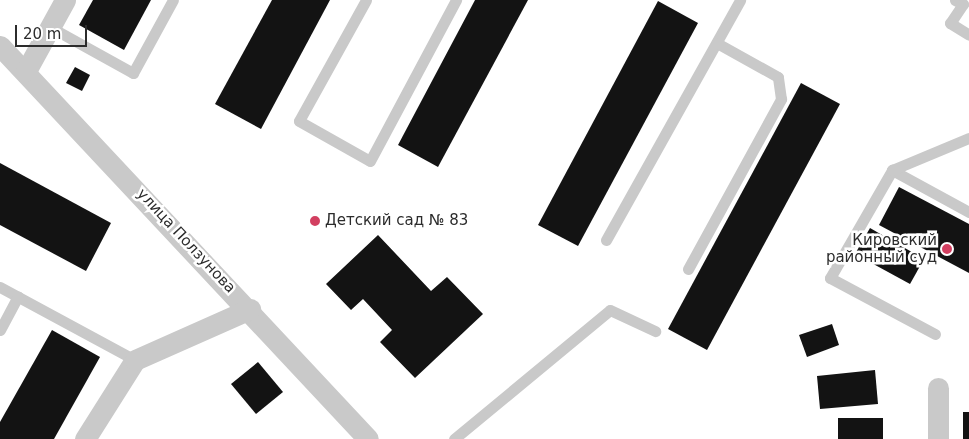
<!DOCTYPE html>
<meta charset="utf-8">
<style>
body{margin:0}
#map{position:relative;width:969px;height:439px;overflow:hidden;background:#fff;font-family:"DejaVu Sans",sans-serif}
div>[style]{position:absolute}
.building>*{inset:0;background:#131313}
.service>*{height:11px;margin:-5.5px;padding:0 5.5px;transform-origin:5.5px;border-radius:5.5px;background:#c9c9c9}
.minor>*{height:21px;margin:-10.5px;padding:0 10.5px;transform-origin:10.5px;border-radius:10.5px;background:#c9c9c9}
.dots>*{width:14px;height:14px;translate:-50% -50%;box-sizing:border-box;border:2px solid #fff;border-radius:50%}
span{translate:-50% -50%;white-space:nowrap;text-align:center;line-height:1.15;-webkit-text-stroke:5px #fff;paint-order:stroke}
.poi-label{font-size:15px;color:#2c2c2c}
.left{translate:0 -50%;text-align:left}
.right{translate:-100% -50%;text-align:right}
.street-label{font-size:15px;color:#2c2c2c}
.scale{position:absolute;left:15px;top:25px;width:72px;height:22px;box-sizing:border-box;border:2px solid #2c2c2c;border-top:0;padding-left:6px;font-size:15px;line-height:18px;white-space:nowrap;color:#2c2c2c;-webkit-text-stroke:4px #fff;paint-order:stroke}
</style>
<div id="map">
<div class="building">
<i style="clip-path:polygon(93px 0,151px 0,124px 50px,79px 25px)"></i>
<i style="clip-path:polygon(272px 0,330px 0,261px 129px,215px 104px)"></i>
<i style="clip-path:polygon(475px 0,528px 0,438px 167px,398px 145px)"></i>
<i style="clip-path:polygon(658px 1px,698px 23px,578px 246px,538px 225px)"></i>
<i style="clip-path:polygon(75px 67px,90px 75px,82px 91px,66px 83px)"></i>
<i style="clip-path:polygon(801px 83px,840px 104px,707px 350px,668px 329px)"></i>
<i style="clip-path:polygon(0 163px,111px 223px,86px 271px,0 225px)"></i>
<i style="clip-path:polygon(899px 187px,969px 224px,969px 273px,879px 225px)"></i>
<i style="clip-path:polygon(870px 228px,924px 259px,910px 284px,855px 254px)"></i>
<i style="clip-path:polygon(378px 235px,431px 291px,447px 277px,483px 314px,415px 378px,380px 342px,392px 330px,363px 299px,351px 310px,326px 284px)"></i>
<i style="clip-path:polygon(832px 324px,839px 345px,807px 357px,799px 335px)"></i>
<i style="clip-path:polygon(52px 330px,100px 357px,54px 439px,0 439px,0 422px)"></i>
<i style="clip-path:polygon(258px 362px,283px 392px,256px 414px,231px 384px)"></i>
<i style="clip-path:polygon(875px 370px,878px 404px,820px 409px,817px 376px)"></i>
<i style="clip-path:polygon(963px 412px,969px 412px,969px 439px,963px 439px)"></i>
<i style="clip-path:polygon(838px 418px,883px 418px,883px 439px,838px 439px)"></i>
</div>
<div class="service">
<i style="left:366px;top:0;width:138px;rotate:119deg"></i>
<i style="left:299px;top:121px;width:81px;rotate:29.4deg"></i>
<i style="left:370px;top:161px;width:183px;rotate:-61.9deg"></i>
<i style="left:955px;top:0;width:9px;rotate:27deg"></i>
<i style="left:963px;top:4px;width:23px;rotate:124deg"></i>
<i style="left:950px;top:23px;width:22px;rotate:32deg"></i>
<i style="left:50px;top:27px;width:95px;rotate:29deg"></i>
<i style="left:133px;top:73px;width:83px;rotate:-61.3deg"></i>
<i style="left:892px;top:170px;width:88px;rotate:28.6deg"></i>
<i style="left:606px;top:240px;width:275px;rotate:-60.8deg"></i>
<i style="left:688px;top:269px;width:194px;rotate:-61.3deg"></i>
<i style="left:781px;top:99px;width:22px;rotate:-98deg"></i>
<i style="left:778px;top:77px;width:70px;rotate:-150.9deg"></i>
<i style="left:0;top:287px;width:153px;rotate:28.4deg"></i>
<i style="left:0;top:330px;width:38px;rotate:-62deg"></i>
<i style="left:935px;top:334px;width:119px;rotate:-151.9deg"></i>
<i style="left:830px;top:278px;width:125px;rotate:-60.1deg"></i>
<i style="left:892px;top:170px;width:83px;rotate:-22.6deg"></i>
<i style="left:454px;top:439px;width:202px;rotate:-39.6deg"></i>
<i style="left:610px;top:310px;width:50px;rotate:25deg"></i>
</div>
<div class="minor">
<i style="left:0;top:46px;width:538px;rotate:46.88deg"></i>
<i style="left:26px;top:71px;width:81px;rotate:-61.2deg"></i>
<i style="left:938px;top:388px;width:51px;rotate:90deg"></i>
<i style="left:85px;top:439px;width:93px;rotate:-57.7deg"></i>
<i style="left:135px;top:360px;width:126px;rotate:-23.9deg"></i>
</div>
<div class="dots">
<i style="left:315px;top:221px;background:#d23f60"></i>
<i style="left:947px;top:249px;background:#d23f60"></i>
</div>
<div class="poi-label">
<span class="left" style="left:325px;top:221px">Детский сад № 83</span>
<span class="right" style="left:937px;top:249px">Кировский<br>районный суд</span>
</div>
<div class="street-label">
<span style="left:186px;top:241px;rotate:47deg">улица Ползунова</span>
</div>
<div class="scale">20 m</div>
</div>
